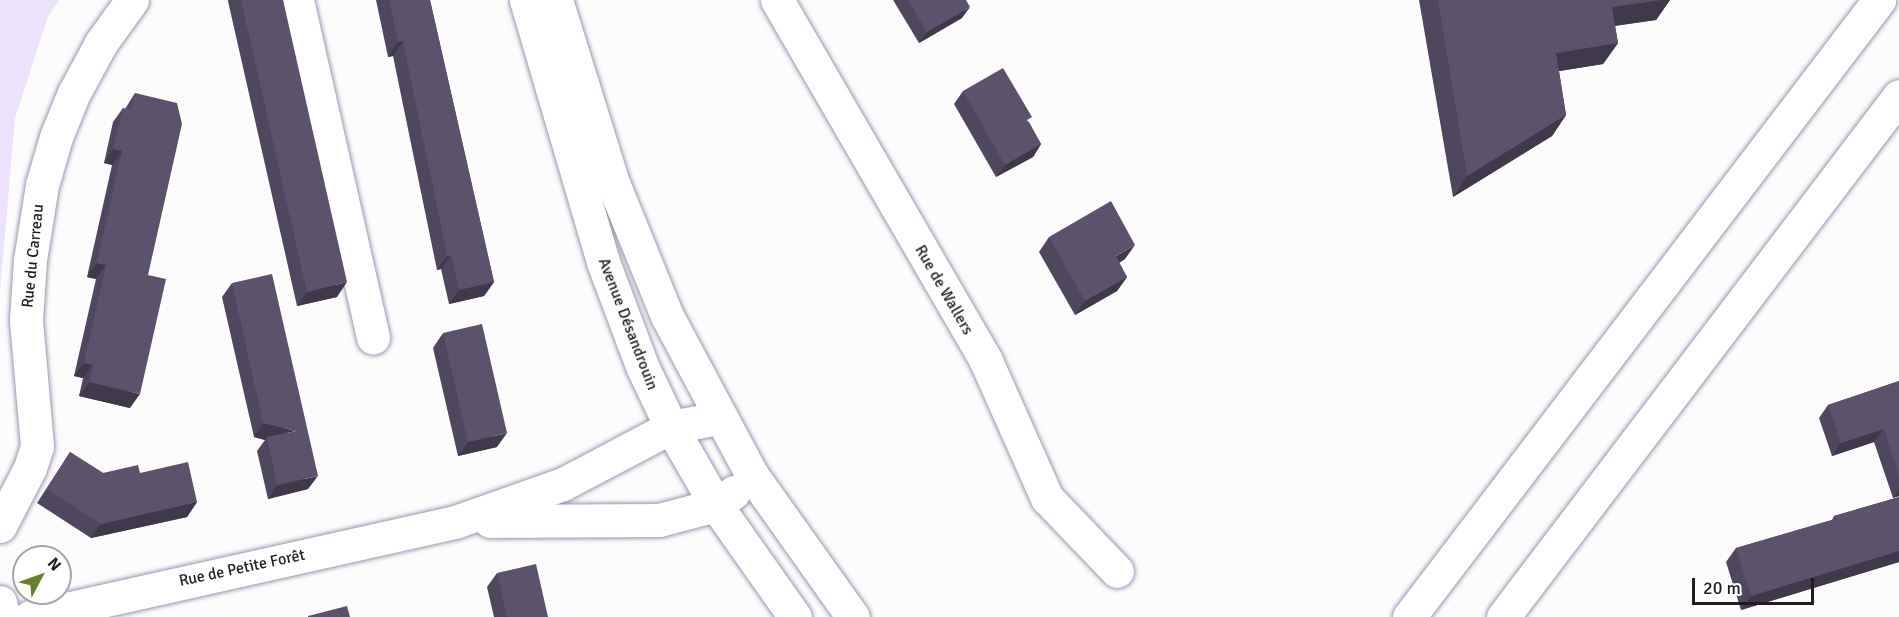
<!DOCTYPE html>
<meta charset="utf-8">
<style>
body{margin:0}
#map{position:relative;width:1899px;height:617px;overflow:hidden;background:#fcfcfc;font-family:Signika,sans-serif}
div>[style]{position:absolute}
.green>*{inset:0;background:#ece2fc}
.roads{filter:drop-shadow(0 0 2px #9f94b1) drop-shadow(0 0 2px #9f94b1)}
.minor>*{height:33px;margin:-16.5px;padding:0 16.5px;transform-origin:16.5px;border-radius:16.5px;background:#fff}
.major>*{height:33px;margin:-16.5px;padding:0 16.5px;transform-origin:16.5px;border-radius:16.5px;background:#fff}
.highway>*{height:33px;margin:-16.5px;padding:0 16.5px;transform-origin:16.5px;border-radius:16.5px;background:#fff}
.wall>*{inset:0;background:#4f475d}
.shaded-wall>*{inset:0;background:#40394c}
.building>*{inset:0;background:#5c526c}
span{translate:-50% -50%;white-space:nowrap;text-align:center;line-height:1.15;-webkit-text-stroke:6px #fff;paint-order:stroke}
.street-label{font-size:16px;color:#201c27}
.north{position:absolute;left:12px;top:545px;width:60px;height:60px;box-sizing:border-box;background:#fff;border:2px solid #a6a4a9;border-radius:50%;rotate:49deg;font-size:16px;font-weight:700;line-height:24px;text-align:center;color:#201c27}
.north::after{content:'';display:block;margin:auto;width:21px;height:27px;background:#697f30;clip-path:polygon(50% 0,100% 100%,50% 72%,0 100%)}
.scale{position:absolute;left:1692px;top:578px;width:122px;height:27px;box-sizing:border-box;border:3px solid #201c27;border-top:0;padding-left:8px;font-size:18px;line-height:21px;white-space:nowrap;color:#201c27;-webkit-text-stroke:4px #fff;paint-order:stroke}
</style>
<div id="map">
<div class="green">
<i style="clip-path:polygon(0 0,59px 0,48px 17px,15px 118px,0 292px)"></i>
</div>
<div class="roads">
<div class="minor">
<i style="left:297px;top:0;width:346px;rotate:77.3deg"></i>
<i style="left:777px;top:0;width:417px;rotate:59.9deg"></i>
<i style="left:986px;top:361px;width:150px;rotate:66deg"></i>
<i style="left:1047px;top:498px;width:101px;rotate:46.2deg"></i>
<i style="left:0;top:526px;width:65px;rotate:-62.7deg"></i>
<i style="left:30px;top:468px;width:23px;rotate:-72deg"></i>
<i style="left:37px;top:446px;width:126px;rotate:-95deg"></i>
<i style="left:26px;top:320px;width:60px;rotate:-86.2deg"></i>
<i style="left:30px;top:260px;width:76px;rotate:-80.9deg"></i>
<i style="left:42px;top:185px;width:50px;rotate:-73.7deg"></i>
<i style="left:56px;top:137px;width:48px;rotate:-67.8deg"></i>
<i style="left:74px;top:93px;width:57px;rotate:-61.6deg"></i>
<i style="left:101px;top:43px;width:53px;rotate:-54.2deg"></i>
<i style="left:0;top:602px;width:16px;rotate:75deg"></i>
</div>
<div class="major">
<i style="left:526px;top:0;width:273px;rotate:73.6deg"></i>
<i style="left:603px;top:262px;width:111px;rotate:69.4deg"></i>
<i style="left:642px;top:366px;width:68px;rotate:64.6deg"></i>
<i style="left:671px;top:427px;width:90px;rotate:60deg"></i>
<i style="left:716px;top:505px;width:137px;rotate:54.8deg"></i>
<i style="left:556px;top:0;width:192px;rotate:72.7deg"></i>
<i style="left:613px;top:183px;width:144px;rotate:67.9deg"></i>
<i style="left:667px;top:316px;width:180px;rotate:61.9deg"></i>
<i style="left:752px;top:475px;width:174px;rotate:54.6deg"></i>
<i style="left:490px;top:521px;width:169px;rotate:-0.3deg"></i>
<i style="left:659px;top:520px;width:59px;rotate:-14.7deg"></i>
<i style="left:716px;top:505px;width:22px;rotate:-36deg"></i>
<i style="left:30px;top:617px;width:435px;rotate:-12.6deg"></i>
<i style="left:455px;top:522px;width:114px;rotate:-19.4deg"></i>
<i style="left:563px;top:484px;width:122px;rotate:-27.8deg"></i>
<i style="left:671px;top:427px;width:48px;rotate:-10.8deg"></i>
</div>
<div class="highway">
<i style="left:1409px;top:617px;width:776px;rotate:-52.7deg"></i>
<i style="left:1503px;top:617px;width:654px;rotate:-52.76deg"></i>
</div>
</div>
<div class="wall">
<i style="clip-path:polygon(228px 0,283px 0,337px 297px,297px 306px,228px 1px)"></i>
<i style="clip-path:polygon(376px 0,430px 0,494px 282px,484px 296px,449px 304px,441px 269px,437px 270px,393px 56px,388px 57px)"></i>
<i style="clip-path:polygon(893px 0,966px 0,962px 18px,919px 43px)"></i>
<i style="clip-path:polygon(1419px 0,1670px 0,1656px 20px,1615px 26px,1618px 43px,1603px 64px,1559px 71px,1566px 115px,1552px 136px,1453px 197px)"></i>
<i style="clip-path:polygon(963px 91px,1029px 122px,1041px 144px,1033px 157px,996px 177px,954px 104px)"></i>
<i style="clip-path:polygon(135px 93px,148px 275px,130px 408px,79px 396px,83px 378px,74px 376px,96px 279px,87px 277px,112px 165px,104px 163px,113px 122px,123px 108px,125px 109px)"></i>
<i style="clip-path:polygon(1049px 237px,1125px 259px,1119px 263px,1127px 277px,1117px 291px,1075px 315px,1039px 252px)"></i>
<i style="clip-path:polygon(232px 283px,308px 489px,268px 499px,257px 451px,265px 440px,254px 437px,222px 297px)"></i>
<i style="clip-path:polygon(443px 333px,497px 447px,458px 456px,433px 348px)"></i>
<i style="clip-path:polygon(1899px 381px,1899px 496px,1893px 498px,1874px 442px,1832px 456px,1819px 418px,1828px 405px)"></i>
<i style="clip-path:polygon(70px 452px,103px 473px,140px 473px,197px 502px,187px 517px,91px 538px,37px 503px)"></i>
<i style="clip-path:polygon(1899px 497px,1899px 562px,1741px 610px,1726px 562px,1736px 548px,1832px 520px,1834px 516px)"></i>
<i style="clip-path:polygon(497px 573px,548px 617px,494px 617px,487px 587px)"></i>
</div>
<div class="shaded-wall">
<i style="clip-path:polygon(1661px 0,1670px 0,1656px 20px,1597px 28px,1612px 7px)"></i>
<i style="clip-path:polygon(970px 7px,962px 18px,919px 43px,927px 32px)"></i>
<i style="clip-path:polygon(403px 41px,393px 56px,388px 57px,398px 42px)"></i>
<i style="clip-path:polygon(1618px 43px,1603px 64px,1541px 74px,1556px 53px)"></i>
<i style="clip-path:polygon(1566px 115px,1552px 136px,1453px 197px,1467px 176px)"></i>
<i style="clip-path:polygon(1041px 144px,1033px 157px,996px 177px,1005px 165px)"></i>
<i style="clip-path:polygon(113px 149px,122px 151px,112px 165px,104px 163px)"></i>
<i style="clip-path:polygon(1135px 245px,1125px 259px,1106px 270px,1116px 256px)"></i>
<i style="clip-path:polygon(451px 255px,441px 269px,437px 270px,447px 256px)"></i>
<i style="clip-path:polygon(97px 263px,106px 265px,96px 279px,87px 277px)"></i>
<i style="clip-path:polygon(1127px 277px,1117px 291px,1075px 315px,1085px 301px)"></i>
<i style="clip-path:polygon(347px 282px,337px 297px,297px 306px,307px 292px)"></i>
<i style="clip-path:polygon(494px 282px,484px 296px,449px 304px,459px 290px)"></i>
<i style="clip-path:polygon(84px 363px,93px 365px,83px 378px,74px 376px)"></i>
<i style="clip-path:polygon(89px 382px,140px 394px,130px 408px,79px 396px)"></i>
<i style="clip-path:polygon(263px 423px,296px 431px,267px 437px,265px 440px,254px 437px)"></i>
<i style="clip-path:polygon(1884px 429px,1874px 442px,1832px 456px,1841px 443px)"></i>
<i style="clip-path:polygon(507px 433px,497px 447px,458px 456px,468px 442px)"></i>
<i style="clip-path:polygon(318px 476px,308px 489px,268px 499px,277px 485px)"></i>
<i style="clip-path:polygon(1899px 489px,1899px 496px,1893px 498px)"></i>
<i style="clip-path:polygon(197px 502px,187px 517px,91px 538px,101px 524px)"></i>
<i style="clip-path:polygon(1899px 551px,1899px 562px,1741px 610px,1751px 596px)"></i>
</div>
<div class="building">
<i style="clip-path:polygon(241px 0,283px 0,347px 282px,307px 292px)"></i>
<i style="clip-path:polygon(389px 0,430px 0,494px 282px,459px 290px,451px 255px,447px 256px,403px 41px,398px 42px)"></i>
<i style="clip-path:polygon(908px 0,966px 0,970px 7px,927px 32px)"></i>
<i style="clip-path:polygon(1438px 0,1661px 0,1612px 7px,1618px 43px,1556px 53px,1566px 115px,1467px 176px)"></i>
<i style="clip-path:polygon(1003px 68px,1032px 117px,1027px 120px,1041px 144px,1005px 165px,963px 91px)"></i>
<i style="clip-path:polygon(135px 93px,177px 103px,182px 124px,148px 275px,166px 279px,140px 394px,89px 382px,93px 365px,84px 363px,106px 265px,97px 263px,122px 151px,113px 149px,123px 108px,131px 110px)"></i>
<i style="clip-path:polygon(1111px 201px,1135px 245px,1116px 256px,1127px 277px,1085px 301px,1049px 237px)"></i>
<i style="clip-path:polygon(272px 274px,318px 476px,277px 485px,267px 437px,296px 431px,263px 423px,232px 283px)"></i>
<i style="clip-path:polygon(482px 324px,507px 433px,468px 442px,443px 333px)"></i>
<i style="clip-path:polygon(1899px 381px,1899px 477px,1884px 429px,1841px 443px,1828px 405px)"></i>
<i style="clip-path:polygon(70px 452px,103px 473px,138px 465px,140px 473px,188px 462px,197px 502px,101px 524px,47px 489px)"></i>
<i style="clip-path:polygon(1899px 497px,1899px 551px,1751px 596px,1736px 548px,1835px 519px,1834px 516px)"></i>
<i style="clip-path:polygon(536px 564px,548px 617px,507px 617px,497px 573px)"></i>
<i style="clip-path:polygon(347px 606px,350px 617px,308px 617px,308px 616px)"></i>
</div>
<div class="street-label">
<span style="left:33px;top:256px;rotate:-84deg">Rue du Carreau</span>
<span style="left:944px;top:290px;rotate:60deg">Rue de Wallers</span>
<span style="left:628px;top:324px;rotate:69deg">Avenue Désandrouin</span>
<span style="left:242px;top:568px;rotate:-12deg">Rue de Petite Forêt</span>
</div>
<div class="north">N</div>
<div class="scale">20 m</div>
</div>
